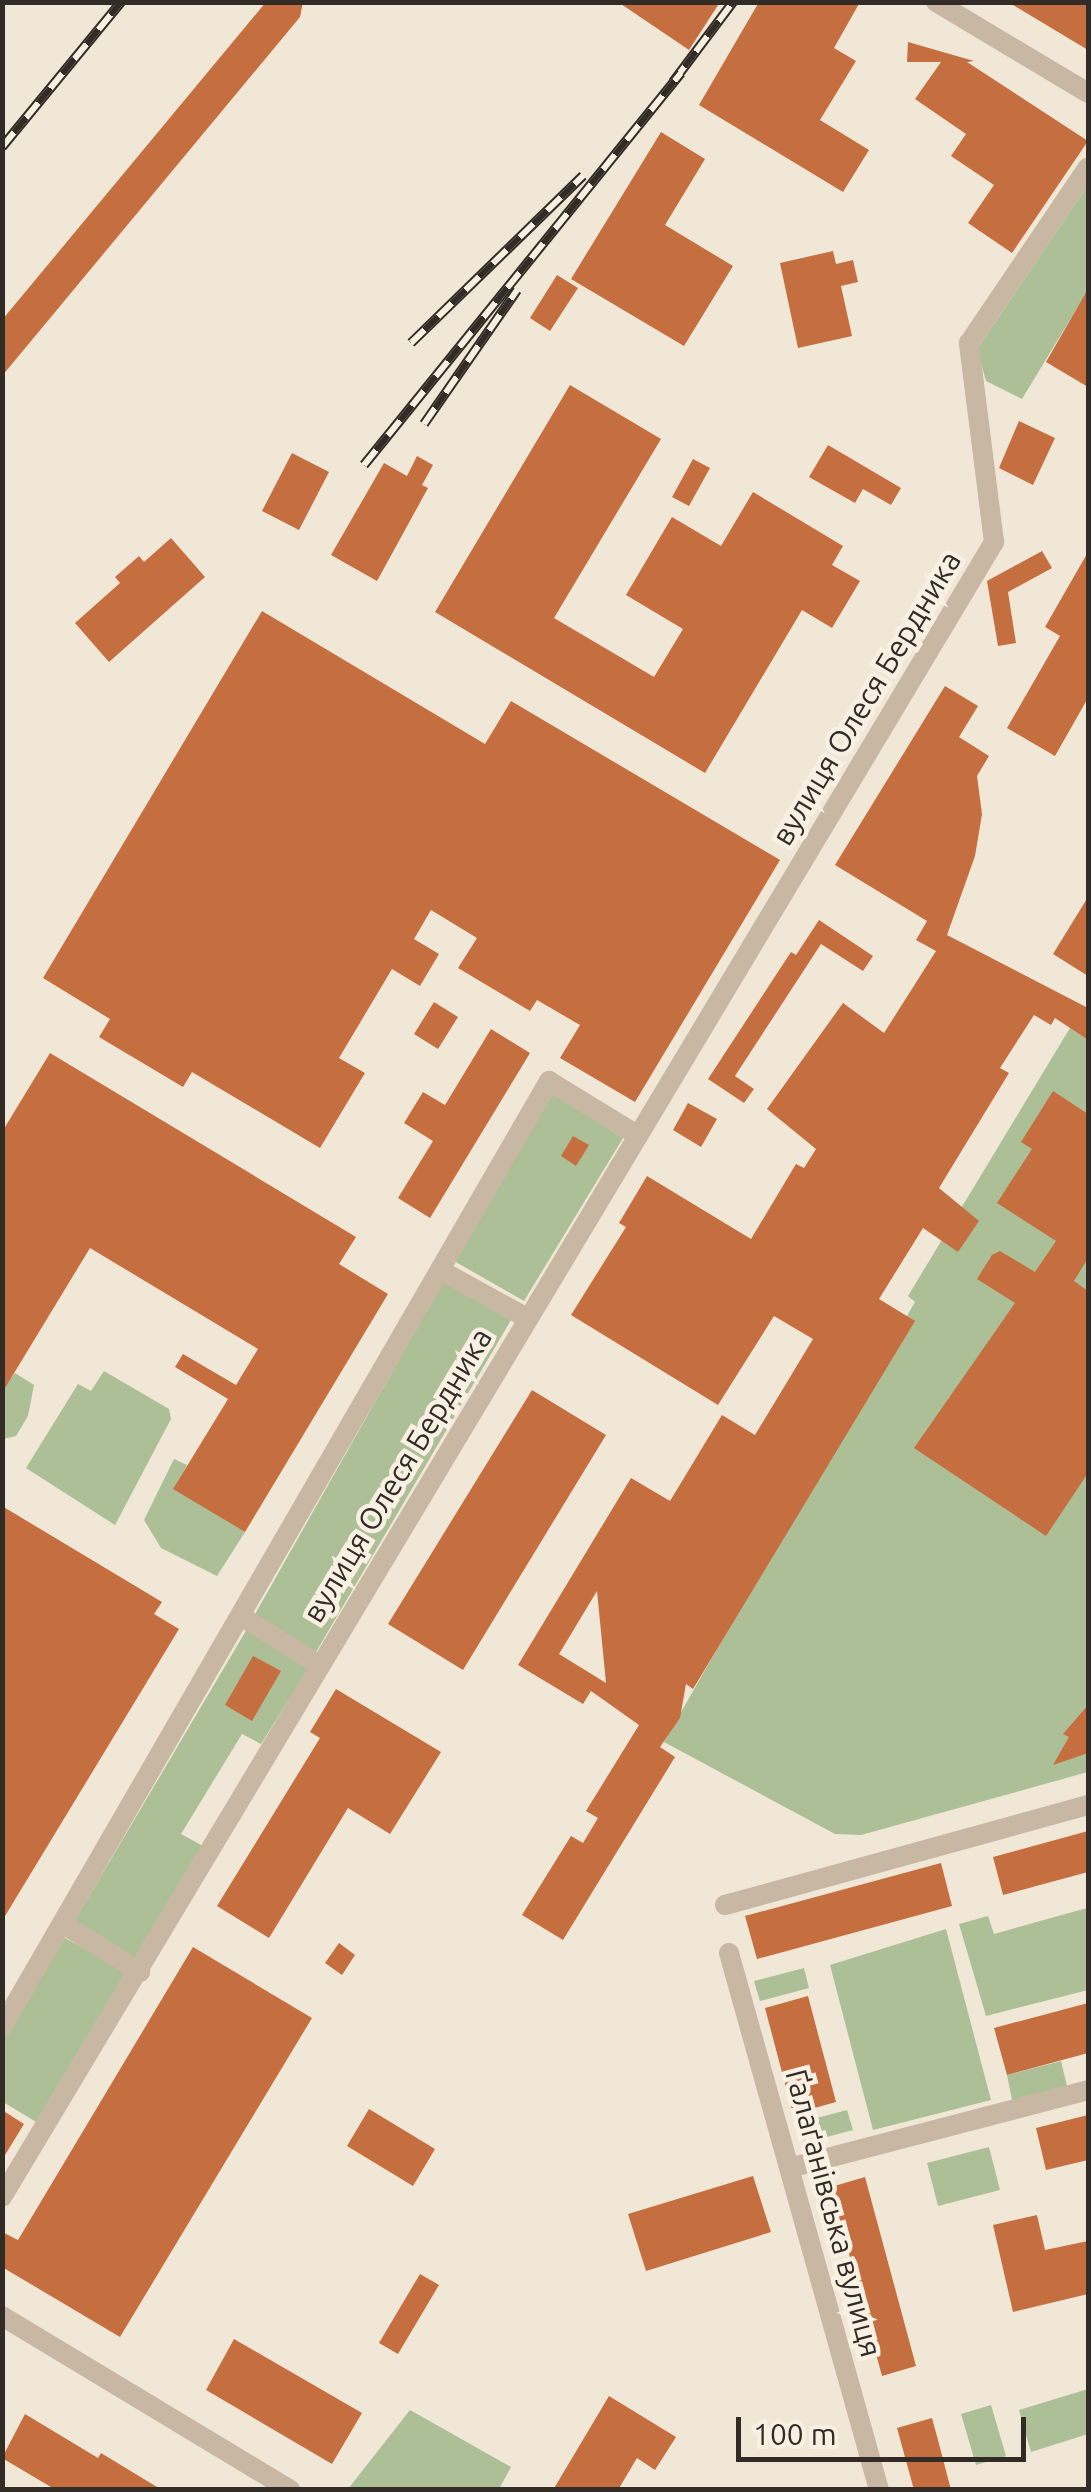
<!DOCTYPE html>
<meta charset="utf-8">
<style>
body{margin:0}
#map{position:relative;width:1091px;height:2492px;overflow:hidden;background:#f0e7d6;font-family:Ubuntu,sans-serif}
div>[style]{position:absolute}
.green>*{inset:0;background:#adbf97}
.building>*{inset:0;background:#c56e40}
.minor>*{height:20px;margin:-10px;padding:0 10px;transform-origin:10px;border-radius:10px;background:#c8b7a3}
.rail>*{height:10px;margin-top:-5px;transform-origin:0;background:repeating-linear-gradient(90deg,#f8f0e2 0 19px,#332b25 0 38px);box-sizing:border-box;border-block:2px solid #332b25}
span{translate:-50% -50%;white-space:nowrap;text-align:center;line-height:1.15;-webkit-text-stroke:9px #f8f0e2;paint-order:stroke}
.street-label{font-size:30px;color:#332b25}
.frame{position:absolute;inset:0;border:5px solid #332b25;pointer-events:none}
.scale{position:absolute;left:736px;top:2417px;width:290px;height:45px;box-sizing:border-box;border:5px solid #332b25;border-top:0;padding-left:12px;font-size:30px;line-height:35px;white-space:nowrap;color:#332b25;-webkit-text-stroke:8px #f8f0e2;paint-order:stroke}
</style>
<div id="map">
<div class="green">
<i style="clip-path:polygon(1088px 185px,1088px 290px,1022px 399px,986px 381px,977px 349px)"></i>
<i style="clip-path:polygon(1070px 1028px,1088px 1040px,1088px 1772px,861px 1835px,835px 1834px,664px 1742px,915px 1302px,908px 1296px)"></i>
<i style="clip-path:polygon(553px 1093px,623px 1138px,524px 1301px,454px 1261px)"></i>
<i style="clip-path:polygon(443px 1282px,511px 1320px,316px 1652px,254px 1616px)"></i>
<i style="clip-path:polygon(104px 1371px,169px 1409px,171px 1419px,115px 1525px,26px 1468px,78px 1384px,91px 1391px)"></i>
<i style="clip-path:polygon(15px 1373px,34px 1385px,28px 1416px,16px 1436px,3px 1439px,2px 1390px)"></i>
<i style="clip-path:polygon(174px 1459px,187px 1465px,174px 1489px,245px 1532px,217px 1576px,161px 1548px,144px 1520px)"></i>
<i style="clip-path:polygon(247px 1629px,308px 1669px,261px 1744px,242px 1734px,181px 1834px,203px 1846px,137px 1959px,75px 1920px)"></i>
<i style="clip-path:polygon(1088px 1899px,1088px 1990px,986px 2016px,959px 1924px,988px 1916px,994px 1934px,1087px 1908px)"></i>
<i style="clip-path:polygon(946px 1929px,991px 2100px,873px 2130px,830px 1965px)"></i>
<i style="clip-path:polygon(65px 1938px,129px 1973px,38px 2123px,3px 2102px,2px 2041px)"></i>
<i style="clip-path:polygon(804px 1968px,809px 1988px,760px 2001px,754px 1981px)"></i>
<i style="clip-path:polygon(1061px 2061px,1067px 2086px,1012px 2100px,1007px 2075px)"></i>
<i style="clip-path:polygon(847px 2110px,853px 2130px,804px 2143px,798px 2123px)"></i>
<i style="clip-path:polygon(989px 2147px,1000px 2190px,938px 2206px,927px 2163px)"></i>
<i style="clip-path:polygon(1088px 2389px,1088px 2434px,1031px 2452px,1019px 2410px)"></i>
<i style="clip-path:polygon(991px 2405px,1006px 2456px,976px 2465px,961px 2414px)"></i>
<i style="clip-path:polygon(410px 2410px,511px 2467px,499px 2489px,348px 2489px)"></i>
</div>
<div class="building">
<i style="clip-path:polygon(266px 2px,303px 2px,300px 17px,2px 376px,2px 320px)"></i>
<i style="clip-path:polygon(618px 2px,720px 2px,689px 50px)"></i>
<i style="clip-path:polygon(759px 2px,860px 2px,834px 48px,856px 61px,820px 120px,869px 150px,843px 192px,699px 105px)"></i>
<i style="clip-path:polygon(1008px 2px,1088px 2px,1088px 50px)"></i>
<i style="clip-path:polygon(908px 42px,974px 61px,967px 62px,1088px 141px,1012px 253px,968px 223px,994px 185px,951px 156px,966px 134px,915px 99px,941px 62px,907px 62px)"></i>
<i style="clip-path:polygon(661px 132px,705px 159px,665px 225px,733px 266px,684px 346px,571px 279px)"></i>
<i style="clip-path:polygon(833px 251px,836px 264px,853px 260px,858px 282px,841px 286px,852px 336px,798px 348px,780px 263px)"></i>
<i style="clip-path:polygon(557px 275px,578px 288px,550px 331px,530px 318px)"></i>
<i style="clip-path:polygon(1088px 289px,1088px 387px,1046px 362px)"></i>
<i style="clip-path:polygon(570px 385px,661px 439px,554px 618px,654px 677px,683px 629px,626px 595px,672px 517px,721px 546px,753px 492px,843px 546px,832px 565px,860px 581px,832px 628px,802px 610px,705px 773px,435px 612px)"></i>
<i style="clip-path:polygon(1019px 421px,1055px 438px,1033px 485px,999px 468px)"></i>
<i style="clip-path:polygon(828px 445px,901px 488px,891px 505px,863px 489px,855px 503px,809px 477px)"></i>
<i style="clip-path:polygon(292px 453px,329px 472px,299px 530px,262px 511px)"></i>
<i style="clip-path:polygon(417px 456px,433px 465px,422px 485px,428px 488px,377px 581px,331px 555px,384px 463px,407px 476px)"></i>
<i style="clip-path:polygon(693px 459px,710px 468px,689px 506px,672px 497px)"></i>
<i style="clip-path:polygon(171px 538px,205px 577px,109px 662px,75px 623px,120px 583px,115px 577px,139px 556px,144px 562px)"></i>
<i style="clip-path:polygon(1042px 551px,1052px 568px,1008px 592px,1016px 643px,998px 646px,987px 581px)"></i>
<i style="clip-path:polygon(1088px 552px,1088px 698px,1055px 756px,1007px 728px,1060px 636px,1045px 627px)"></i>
<i style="clip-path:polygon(262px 611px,485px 744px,511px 701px,780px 860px,635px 1102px,560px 1058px,580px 1025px,537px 1000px,530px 1011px,458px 968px,477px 938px,431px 910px,414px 939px,439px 954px,420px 986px,392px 969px,339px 1058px,365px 1073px,320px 1148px,192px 1072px,183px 1087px,99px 1037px,110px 1019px,43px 978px)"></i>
<i style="clip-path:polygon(evenodd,945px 686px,978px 706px,959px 737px,989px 756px,977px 776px,982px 814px,975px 856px,947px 935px,1088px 1008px,1088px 1040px,1055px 1018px,1051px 1025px,1034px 1015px,1000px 1068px,1009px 1073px,939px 1188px,979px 1221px,958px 1252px,923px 1228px,879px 1299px,915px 1321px,693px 1689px,686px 1684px,680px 1718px,660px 1747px,675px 1757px,563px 1940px,522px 1915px,571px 1836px,583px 1843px,598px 1818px,586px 1811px,639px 1725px,591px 1691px,583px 1704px,518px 1665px,631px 1478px,670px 1501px,722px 1415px,755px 1435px,813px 1339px,774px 1316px,718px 1405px,571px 1315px,626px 1227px,619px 1223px,647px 1176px,751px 1239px,796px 1164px,804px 1168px,816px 1149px,767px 1109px,843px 1003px,884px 1033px,936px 951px,916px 940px,927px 921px,835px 865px,945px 686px,597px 1591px,606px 1683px,559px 1654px,597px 1591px)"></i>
<i style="clip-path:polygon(1088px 897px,1088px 976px,1053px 954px)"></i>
<i style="clip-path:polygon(819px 920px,873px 956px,863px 971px,821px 944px,735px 1076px,754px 1089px,744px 1103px,708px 1079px,791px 952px,796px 955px)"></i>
<i style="clip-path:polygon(434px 1002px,458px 1017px,438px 1049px,414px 1034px)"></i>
<i style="clip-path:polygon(491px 1029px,530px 1053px,430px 1218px,398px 1198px,433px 1141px,404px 1123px,423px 1092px,445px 1105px)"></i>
<i style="clip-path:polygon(50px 1053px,356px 1237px,339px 1264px,388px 1294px,245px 1532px,173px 1489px,228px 1399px,175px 1367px,183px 1354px,236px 1385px,258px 1349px,90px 1248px,2px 1393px,2px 1132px)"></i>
<i style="clip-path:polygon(1053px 1091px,1088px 1114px,1088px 1258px,1074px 1281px,1088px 1291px,1088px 1473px,1046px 1536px,914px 1448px,1015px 1303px,977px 1279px,992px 1255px,1000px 1251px,1035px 1272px,1056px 1241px,997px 1203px,1032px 1149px,1021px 1142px)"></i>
<i style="clip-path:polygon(688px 1103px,717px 1119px,701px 1147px,673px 1130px)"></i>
<i style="clip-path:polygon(573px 1136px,589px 1145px,576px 1166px,561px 1156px)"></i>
<i style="clip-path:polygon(532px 1390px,606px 1435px,463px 1670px,388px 1624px)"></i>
<i style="clip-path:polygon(2px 1506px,162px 1602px,154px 1614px,179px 1629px,2px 1921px)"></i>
<i style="clip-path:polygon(253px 1656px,281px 1671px,252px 1721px,225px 1705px)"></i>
<i style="clip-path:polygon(336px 1689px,441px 1752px,390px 1834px,348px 1808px,269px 1938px,217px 1906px,320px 1738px,310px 1732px)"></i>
<i style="clip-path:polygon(1088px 1705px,1088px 1753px,1053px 1765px,1069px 1737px,1063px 1734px)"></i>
<i style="clip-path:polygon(1088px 1831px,1088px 1872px,1003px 1895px,993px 1857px)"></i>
<i style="clip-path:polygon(941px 1863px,952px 1906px,757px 1959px,745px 1916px)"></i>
<i style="clip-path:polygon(339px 1943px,355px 1955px,342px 1975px,325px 1963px)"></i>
<i style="clip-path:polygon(193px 1947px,312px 2018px,120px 2337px,2px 2267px,2px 2232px,18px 2240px)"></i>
<i style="clip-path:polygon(808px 1996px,836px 2102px,793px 2114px,765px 2008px)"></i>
<i style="clip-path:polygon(1088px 2003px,1088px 2053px,1007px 2075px,994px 2028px)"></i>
<i style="clip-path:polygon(369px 2109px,435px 2149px,413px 2186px,347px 2146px)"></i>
<i style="clip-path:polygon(2px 2110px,24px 2124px,2px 2160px)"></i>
<i style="clip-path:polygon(1088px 2115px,1088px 2160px,1046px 2170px,1036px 2128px)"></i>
<i style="clip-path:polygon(753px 2176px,771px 2232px,646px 2271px,628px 2214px)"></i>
<i style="clip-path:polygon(865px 2177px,916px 2366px,882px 2376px,831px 2187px)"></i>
<i style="clip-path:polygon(1037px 2215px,1045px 2250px,1088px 2241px,1088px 2294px,1013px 2312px,993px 2225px)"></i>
<i style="clip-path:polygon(420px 2274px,439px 2285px,398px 2354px,379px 2343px)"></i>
<i style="clip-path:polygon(234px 2339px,362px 2413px,332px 2464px,206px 2390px)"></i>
<i style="clip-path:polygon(609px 2396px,676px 2437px,655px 2470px,637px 2458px,618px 2490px,553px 2490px)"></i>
<i style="clip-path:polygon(25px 2414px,98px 2458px,101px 2453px,162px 2490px,56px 2490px,2px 2458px)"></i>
<i style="clip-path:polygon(932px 2418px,938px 2440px,951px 2490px,914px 2490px,897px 2428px)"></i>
</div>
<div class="minor">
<i style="left:936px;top:2px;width:177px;rotate:30.9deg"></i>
<i style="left:440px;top:1270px;width:97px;rotate:28.9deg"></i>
<i style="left:244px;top:1618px;width:89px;rotate:32.1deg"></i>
<i style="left:725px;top:1905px;width:377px;rotate:-15.4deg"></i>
<i style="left:63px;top:1924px;width:91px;rotate:31.9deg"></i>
<i style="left:729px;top:1953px;width:558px;rotate:74.39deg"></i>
<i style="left:2px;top:2027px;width:1093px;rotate:-59.96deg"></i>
<i style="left:549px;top:1081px;width:103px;rotate:31.5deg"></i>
<i style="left:793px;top:2167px;width:305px;rotate:-14.6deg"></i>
<i style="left:2px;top:2197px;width:1930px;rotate:-59.06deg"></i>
<i style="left:994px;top:542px;width:201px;rotate:-97.2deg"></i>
<i style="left:969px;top:343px;width:212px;rotate:-55.9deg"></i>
<i style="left:2px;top:2316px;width:337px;rotate:31.1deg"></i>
</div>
<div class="rail">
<i style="left:673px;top:82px;width:100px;rotate:-53.1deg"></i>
<i style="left:2px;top:147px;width:188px;rotate:-50.6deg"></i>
<i style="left:411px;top:343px;width:240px;rotate:-44.2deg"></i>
<i style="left:424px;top:424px;width:163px;rotate:-55.2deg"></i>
<i style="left:364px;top:465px;width:504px;rotate:-51.04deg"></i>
</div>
<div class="street-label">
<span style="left:866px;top:698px;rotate:-59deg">вулиця Олеся Бердника</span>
<span style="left:397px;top:1475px;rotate:-59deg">вулиця Олеся Бердника</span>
<span style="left:834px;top:2213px;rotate:75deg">Ґалаґанівська вулиця</span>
</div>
<div class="frame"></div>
<div class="scale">100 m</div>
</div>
